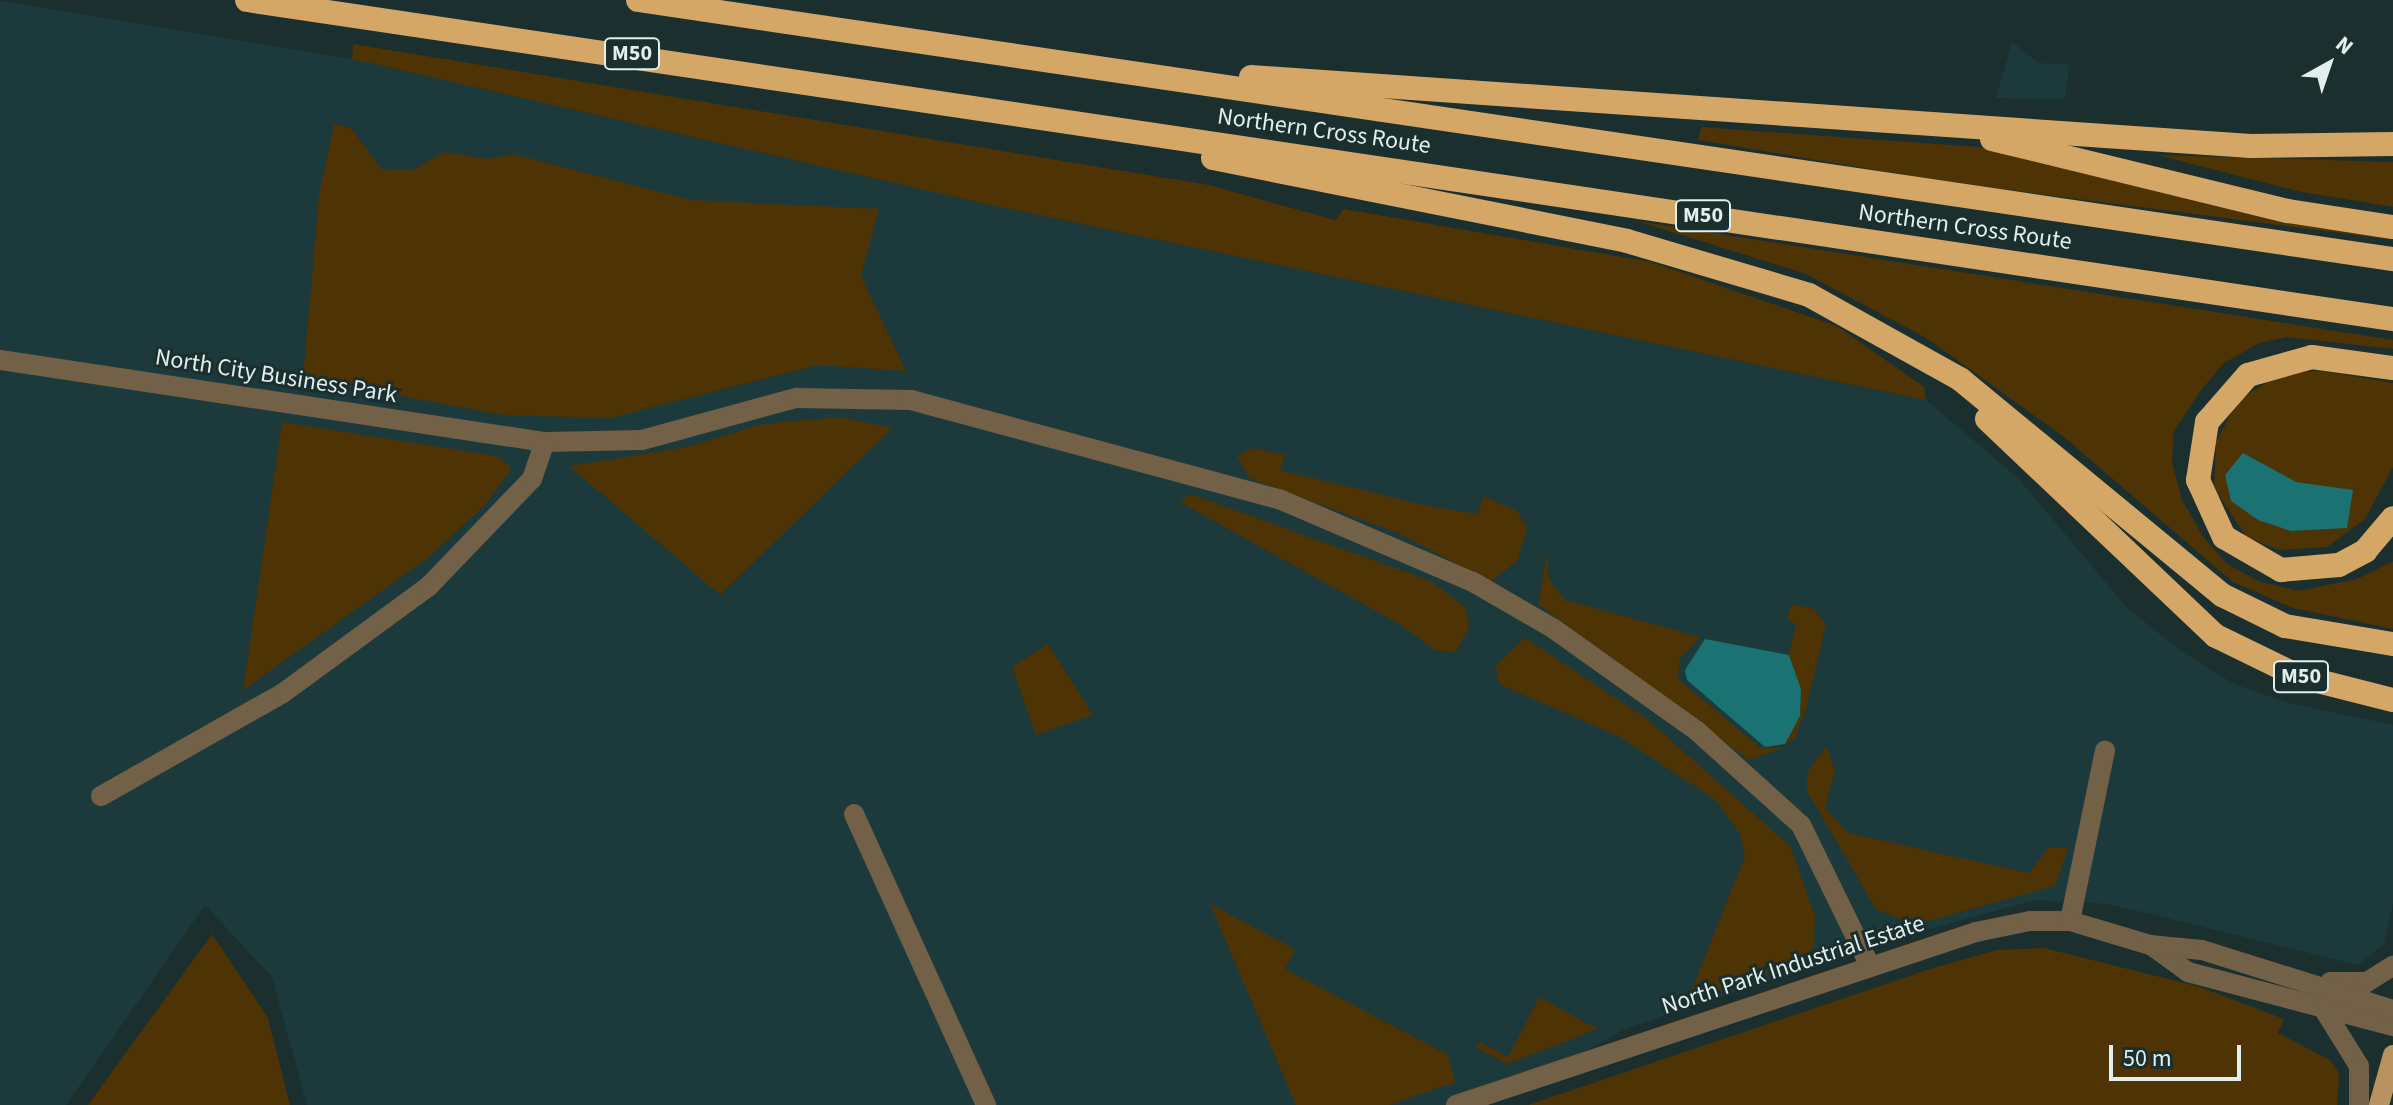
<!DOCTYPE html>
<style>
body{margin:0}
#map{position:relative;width:2393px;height:1105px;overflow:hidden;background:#1b2f2f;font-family:"Source Sans 3",sans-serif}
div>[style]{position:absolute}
.built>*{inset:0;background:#1c3a3b}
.green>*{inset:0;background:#4e3304}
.water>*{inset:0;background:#1a7273}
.minor>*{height:20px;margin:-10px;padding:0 10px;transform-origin:10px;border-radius:10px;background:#726047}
.major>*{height:20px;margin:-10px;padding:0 10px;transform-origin:10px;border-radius:10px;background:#b9935f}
.highway>*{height:24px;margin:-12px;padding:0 12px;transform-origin:12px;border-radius:12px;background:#d5a767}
span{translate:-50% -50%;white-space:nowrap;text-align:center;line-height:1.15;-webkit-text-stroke:6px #1b2f2f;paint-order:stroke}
.shield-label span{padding:2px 6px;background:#1b2f2f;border:2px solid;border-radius:6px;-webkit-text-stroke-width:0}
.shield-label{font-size:22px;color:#e3efef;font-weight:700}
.street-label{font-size:24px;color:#e3efef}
.north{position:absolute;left:2289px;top:24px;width:80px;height:80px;-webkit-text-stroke:6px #1b2f2f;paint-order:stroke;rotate:40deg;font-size:22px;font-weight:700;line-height:32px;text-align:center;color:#e3efef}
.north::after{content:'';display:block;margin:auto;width:28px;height:36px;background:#e3efef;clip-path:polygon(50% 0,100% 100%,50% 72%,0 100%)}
.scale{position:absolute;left:2109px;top:1045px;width:132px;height:36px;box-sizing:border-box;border:4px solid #e3efef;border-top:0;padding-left:10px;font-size:24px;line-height:28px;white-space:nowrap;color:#e3efef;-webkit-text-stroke:6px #1b2f2f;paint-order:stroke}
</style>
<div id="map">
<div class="built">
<i style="clip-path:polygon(0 1px,352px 59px,981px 203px,1926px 400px,2019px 479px,2127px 608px,2181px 651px,2234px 684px,2289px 703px,2393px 725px,2393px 903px,2384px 944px,2358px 965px,2109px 904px,2035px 900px,1900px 937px,1625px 1029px,1489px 1105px,307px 1105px,272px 977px,205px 905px,66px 1105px,0 1105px)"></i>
<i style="clip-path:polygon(2012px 41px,2038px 63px,2069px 65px,2065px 99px,1996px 98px)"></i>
</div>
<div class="green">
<i style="clip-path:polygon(353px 44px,1209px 185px,1335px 220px,1344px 209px,1651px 262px,1837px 326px,1924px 387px,1926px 400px,981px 203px,352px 59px)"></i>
<i style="clip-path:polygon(334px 124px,351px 128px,382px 170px,413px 170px,444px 152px,488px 159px,513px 154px,690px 200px,879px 209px,861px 276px,906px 371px,818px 365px,610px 418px,503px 415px,303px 378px,319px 195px)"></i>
<i style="clip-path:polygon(1701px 127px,1978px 147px,2393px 240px,1941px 181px,1698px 140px)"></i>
<i style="clip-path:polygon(2157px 155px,2393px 162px,2393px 207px,2302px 192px)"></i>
<i style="clip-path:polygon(1637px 221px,2393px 340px,2393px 349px,2286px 337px,2259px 343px,2224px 363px,2201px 390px,2174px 431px,2172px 462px,2182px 500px,2204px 538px,2227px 564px,2258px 581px,2298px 591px,2357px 579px,2393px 561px,2393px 629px,2293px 608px,2233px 582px,2064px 437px,1928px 339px,1806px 274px)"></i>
<i style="clip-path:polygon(2323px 371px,2393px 383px,2393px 467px,2365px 519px,2327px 547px,2278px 550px,2246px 536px,2214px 488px,2216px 442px,2238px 400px,2283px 373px)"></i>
<i style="clip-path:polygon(841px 417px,892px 428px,720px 595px,569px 466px,687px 447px,762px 424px)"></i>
<i style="clip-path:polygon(282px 422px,497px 456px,512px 468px,485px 505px,428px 558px,243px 690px)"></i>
<i style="clip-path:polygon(1253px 448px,1285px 455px,1280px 470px,1423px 505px,1477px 514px,1484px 496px,1517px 511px,1527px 527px,1518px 560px,1491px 582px,1400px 534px,1249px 478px,1237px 456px)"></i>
<i style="clip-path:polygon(1190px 494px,1431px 581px,1465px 607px,1470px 626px,1456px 652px,1434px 650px,1403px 626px,1180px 502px)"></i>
<i style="clip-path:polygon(1547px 552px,1549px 579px,1565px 600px,1700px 637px,1680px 658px,1678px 679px,1761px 748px,1786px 747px,1749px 760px,1538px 604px)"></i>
<i style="clip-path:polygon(1791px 604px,1814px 609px,1826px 625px,1806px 709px,1794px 740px,1785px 744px,1800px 716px,1801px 689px,1789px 655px,1796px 624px,1787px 619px)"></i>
<i style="clip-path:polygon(1525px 638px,1647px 719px,1791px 847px,1815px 917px,1814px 946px,1802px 960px,1687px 1002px,1745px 856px,1740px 834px,1716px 800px,1620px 737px,1499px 684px,1495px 666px)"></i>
<i style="clip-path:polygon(1048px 644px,1093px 715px,1036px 735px,1012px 667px)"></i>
<i style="clip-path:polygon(1826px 746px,1835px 771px,1825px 808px,1848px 833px,2029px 873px,2049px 847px,2068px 848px,2055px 886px,1913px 925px,1876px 909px,1807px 791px,1807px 773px)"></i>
<i style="clip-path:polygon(1210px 904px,1295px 949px,1285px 969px,1448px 1055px,1455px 1082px,1390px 1105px,1296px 1105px)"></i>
<i style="clip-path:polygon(212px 934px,268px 1018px,290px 1105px,88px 1105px)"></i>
<i style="clip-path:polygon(2044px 948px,2200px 987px,2284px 1019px,2278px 1033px,2330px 1060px,2339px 1073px,2337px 1105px,1528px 1105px,1933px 968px,1997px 950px)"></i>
<i style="clip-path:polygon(1539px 997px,1598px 1029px,1507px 1064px,1476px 1048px,1480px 1042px,1508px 1057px)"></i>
</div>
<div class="water">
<i style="clip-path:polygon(2243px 453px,2296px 482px,2353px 490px,2347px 528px,2291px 531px,2258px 520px,2231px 501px,2225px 475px)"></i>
<i style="clip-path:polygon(1705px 639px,1789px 655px,1801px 689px,1800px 716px,1785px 744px,1765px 747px,1687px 680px,1685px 670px)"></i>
</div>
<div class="minor">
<i style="left:0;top:360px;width:551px;rotate:8.56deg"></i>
<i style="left:545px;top:442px;width:97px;rotate:-1.2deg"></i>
<i style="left:642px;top:440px;width:160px;rotate:-15.3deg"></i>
<i style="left:796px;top:398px;width:115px;rotate:1deg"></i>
<i style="left:911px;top:400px;width:381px;rotate:15.1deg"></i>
<i style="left:1279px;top:499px;width:211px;rotate:23.2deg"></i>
<i style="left:1473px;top:582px;width:94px;rotate:30.1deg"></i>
<i style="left:1554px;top:629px;width:176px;rotate:35.5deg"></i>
<i style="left:1697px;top:731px;width:140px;rotate:42.1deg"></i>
<i style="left:1801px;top:825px;width:157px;rotate:63.9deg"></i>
<i style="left:101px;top:796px;width:209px;rotate:-29.5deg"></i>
<i style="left:283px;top:693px;width:180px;rotate:-36.2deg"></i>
<i style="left:428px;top:587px;width:150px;rotate:-46.1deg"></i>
<i style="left:532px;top:479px;width:39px;rotate:-71deg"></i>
<i style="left:854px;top:814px;width:320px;rotate:65.6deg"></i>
<i style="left:2070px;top:921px;width:174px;rotate:-78.4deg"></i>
<i style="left:2152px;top:946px;width:44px;rotate:35.8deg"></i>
<i style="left:2188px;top:972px;width:212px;rotate:14.8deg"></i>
<i style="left:2330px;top:982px;width:37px"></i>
<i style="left:2367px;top:982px;width:31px;rotate:-32deg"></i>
<i style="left:2323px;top:1008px;width:68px;rotate:58.2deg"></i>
<i style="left:2359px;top:1066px;width:39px;rotate:90deg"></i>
<i style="left:1456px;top:1105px;width:548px;rotate:-18.4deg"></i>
<i style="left:1976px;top:932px;width:55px;rotate:-11.5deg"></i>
<i style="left:2030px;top:921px;width:40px"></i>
<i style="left:2070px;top:921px;width:84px;rotate:16.7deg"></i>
<i style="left:2150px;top:945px;width:52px;rotate:5.5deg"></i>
<i style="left:2202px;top:950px;width:200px;rotate:17.4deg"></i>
</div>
<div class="major">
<i style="left:2379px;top:1105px;width:52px;rotate:-74.4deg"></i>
</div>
<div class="highway">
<i style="left:247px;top:0;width:2170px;rotate:8.46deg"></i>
<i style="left:638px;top:0;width:1774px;rotate:8.4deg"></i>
<i style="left:1251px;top:77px;width:1002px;rotate:3.95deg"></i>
<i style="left:2251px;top:146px;width:142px;rotate:-0.8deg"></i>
<i style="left:1992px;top:139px;width:305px;rotate:13.7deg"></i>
<i style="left:2288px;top:211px;width:106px;rotate:8.7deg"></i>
<i style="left:1213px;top:158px;width:422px;rotate:11.3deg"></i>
<i style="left:1627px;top:241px;width:190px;rotate:16.5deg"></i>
<i style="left:1809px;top:295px;width:173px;rotate:29.1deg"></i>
<i style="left:1960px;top:379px;width:340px;rotate:39.5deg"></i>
<i style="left:2222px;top:595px;width:70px;rotate:26.2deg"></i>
<i style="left:2285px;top:626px;width:109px;rotate:9.5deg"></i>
<i style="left:2393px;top:368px;width:82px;rotate:-172.3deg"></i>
<i style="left:2312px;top:357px;width:66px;rotate:164.3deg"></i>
<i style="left:2248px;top:375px;width:62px;rotate:131.1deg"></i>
<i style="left:2207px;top:422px;width:59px;rotate:98.8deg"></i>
<i style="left:2198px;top:480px;width:63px;rotate:65.5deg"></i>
<i style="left:2224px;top:537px;width:66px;rotate:30.1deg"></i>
<i style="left:2281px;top:570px;width:58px;rotate:-4.9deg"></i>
<i style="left:2339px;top:565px;width:30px;rotate:-28deg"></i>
<i style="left:2365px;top:551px;width:43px;rotate:-49.7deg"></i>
<i style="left:1987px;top:419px;width:315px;rotate:43.5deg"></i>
<i style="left:2216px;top:636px;width:91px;rotate:26deg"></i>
<i style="left:2298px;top:676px;width:98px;rotate:14.2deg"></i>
</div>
<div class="shield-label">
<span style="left:632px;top:54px">M50</span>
<span style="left:1703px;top:216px">M50</span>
<span style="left:2301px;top:677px">M50</span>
</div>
<div class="street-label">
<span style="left:1324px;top:131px;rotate:8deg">Northern Cross Route</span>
<span style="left:1965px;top:227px;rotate:8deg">Northern Cross Route</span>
<span style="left:276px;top:376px;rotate:9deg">North City Business Park</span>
<span style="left:1793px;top:965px;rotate:-18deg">North Park Industrial Estate</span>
</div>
<div class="north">N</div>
<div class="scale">50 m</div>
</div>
